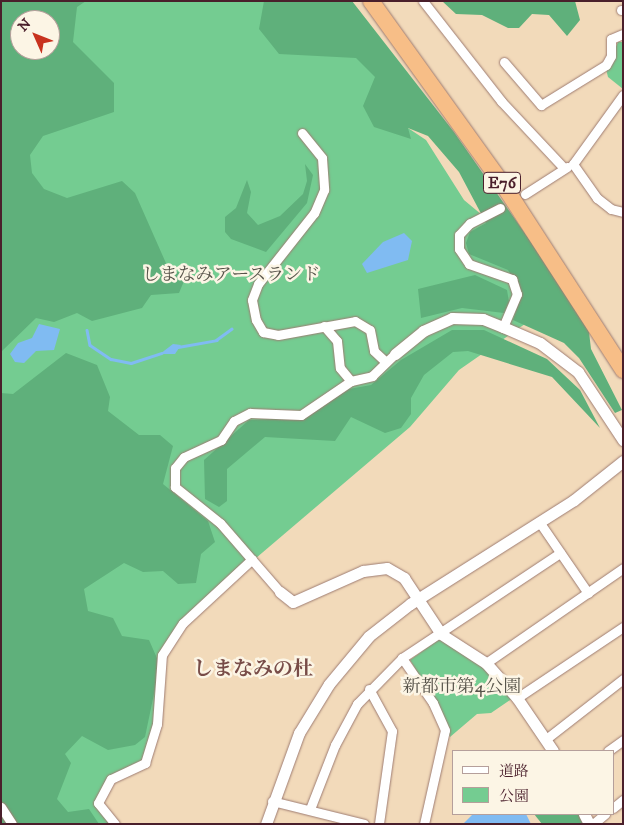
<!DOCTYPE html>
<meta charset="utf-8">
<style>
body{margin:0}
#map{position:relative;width:624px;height:825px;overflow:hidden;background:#f2daba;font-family:"IM FELL DW Pica","Noto Serif JP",serif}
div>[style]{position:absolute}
.green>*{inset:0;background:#74cc91}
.forest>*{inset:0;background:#5fb07b}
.water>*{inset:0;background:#80bbf2}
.stream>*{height:2.5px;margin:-1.25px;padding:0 1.25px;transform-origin:1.25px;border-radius:1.25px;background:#80bbf2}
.roads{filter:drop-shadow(0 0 1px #9e7c72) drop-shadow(0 0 1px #9e7c72)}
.minor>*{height:9px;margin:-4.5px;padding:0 4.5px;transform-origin:4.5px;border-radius:4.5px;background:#fff}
.tertiary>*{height:11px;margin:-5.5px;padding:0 5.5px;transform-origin:5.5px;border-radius:5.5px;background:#fff}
.motorway>*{height:16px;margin:-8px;padding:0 8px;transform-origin:8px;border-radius:8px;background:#f7be87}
span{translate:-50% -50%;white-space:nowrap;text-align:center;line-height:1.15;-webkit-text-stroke:5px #fcf5e5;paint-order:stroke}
.shield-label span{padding:1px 4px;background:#fcf5e5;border:1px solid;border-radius:4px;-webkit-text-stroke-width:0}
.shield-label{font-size:16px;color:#4a1f2b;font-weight:700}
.park-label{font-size:18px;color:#57534a}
.quarter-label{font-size:20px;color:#784c48;font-weight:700}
.frame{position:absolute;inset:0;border:2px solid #4a1f2b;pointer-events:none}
.legend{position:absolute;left:452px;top:750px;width:162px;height:65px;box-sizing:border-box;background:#fcf5e5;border:1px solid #b59f9b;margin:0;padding:6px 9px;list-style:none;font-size:15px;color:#4a1f2b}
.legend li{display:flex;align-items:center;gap:10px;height:25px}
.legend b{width:25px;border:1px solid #b59f9b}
.north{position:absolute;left:10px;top:10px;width:50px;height:50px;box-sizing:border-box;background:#fcf5e5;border:1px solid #b59f9b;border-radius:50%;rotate:314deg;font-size:14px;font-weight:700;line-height:20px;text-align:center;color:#4a1f2b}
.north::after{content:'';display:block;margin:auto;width:18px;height:22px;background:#c8321e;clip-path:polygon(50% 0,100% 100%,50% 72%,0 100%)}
</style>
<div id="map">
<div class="green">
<i style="clip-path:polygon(evenodd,22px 1px,336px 1px,408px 128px,426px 140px,464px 200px,511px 239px,545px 310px,459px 370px,410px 427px,209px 598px,162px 656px,155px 733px,145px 763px,111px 779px,98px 802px,115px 824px,1px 824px,1px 22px,22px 1px,20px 20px,50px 20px,50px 50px,20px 50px,20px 20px)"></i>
<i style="clip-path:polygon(618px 42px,623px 42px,623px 89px,608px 77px,606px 69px)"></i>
<i style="clip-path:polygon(442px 637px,483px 665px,513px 698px,491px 713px,477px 714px,450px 737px,442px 714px,410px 660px)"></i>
</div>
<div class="forest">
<i style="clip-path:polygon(evenodd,1px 1px,86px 1px,77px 7px,73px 42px,114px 83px,114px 112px,43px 136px,30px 155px,32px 173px,44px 189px,67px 198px,122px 181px,135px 193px,169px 270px,187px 274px,179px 293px,151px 295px,142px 308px,92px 321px,77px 313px,54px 322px,36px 318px,1px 352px,1px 1px,20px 20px,50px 20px,50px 50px,20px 50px,20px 20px)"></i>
<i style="clip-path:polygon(264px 1px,352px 1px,454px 132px,564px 289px,589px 332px,591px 349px,622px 410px,615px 413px,579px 358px,564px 343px,513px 320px,522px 292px,508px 270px,469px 254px,466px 243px,470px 232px,486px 223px,459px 172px,428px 136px,408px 128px,411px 139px,374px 127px,363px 106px,375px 77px,356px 58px,279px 54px,259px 29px)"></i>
<i style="clip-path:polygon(442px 1px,575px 1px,580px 20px,567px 36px,549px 15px,532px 14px,519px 28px,508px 28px,482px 15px,456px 14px)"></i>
<i style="clip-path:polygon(305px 164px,313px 175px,307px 203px,266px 252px,231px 239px,225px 232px,225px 217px,236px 208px,247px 180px,251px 192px,247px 213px,258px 225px,280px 216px,303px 194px,307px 181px)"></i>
<i style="clip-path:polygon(475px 275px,507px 290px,509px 302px,504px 313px,462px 308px,421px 318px,418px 289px)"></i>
<i style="clip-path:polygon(452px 330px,484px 330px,547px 359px,580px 390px,600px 428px,552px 377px,468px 351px,453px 352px,424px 375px,411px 398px,411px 414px,401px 428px,385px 433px,351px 417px,335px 441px,265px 437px,227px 469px,227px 501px,219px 507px,205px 499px,204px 460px,249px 420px,302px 418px,349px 389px,371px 385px,401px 360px)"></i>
<i style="clip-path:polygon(66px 353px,97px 365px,110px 397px,108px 411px,139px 435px,160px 435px,173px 446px,163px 484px,208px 521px,215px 542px,201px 554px,196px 583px,178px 584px,163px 571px,143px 572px,124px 563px,84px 589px,88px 611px,113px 618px,122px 636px,149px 640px,160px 665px,145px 737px,135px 745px,108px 750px,82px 736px,65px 754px,71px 763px,57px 799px,68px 812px,89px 809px,99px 824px,1px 824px,1px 393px,13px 394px)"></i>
<i style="clip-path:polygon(534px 814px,580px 814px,585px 824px,542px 824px)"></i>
</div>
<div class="water">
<i style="clip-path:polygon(404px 233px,412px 241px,408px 260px,367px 273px,362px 264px,383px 242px)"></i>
<i style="clip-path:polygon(39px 324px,60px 329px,54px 350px,36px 351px,24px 363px,15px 362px,10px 354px,18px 343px,32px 338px)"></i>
<i style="clip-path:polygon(173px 344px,181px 345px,175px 354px,160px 354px)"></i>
<i style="clip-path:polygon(473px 814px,526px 814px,531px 824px,463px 824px)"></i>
</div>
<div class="stream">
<i style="left:87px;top:330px;width:15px;rotate:79deg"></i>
<i style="left:90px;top:345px;width:25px;rotate:34deg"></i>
<i style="left:111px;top:359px;width:20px;rotate:11deg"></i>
<i style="left:131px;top:363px;width:32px;rotate:-18deg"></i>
<i style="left:178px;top:347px;width:39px;rotate:-10deg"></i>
<i style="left:216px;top:340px;width:19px;rotate:-36deg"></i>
</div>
<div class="roads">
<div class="minor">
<i style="left:423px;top:1px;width:127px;rotate:52deg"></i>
<i style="left:501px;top:101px;width:92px;rotate:46.8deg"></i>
<i style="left:621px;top:10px;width:2px"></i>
<i style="left:504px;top:62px;width:57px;rotate:49.3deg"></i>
<i style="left:541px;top:105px;width:76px;rotate:-31.6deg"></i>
<i style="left:606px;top:65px;width:10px;rotate:-61deg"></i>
<i style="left:611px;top:56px;width:17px;rotate:-90deg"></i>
<i style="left:611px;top:39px;width:13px;rotate:-23deg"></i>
<i style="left:623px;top:95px;width:85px;rotate:125.9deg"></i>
<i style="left:573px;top:164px;width:42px;rotate:54.8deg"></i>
<i style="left:597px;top:198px;width:18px;rotate:38deg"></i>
<i style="left:611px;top:209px;width:12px;rotate:14deg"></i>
<i style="left:302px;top:133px;width:32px;rotate:51deg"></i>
<i style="left:322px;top:158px;width:32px;rotate:86deg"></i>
<i style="left:324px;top:190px;width:25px;rotate:113deg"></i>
<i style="left:314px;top:213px;width:90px;rotate:128.3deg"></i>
<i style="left:258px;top:284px;width:17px;rotate:111deg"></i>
<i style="left:252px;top:300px;width:20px;rotate:79deg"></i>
<i style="left:256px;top:320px;width:14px;rotate:60deg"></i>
<i style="left:263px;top:332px;width:15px;rotate:11deg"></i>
<i style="left:278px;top:335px;width:78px;rotate:-10.3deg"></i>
<i style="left:355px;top:321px;width:17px;rotate:31deg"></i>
<i style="left:370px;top:330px;width:21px;rotate:79deg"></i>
<i style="left:374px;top:351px;width:16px;rotate:43deg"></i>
<i style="left:525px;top:194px;width:50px;rotate:-32.7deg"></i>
<i style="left:500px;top:208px;width:34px;rotate:153deg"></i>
<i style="left:470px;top:223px;width:16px;rotate:133deg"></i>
<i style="left:459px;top:235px;width:14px;rotate:90deg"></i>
<i style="left:459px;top:249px;width:18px;rotate:56deg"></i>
<i style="left:469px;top:264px;width:46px;rotate:19.2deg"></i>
<i style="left:512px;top:279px;width:16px;rotate:72deg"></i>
<i style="left:517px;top:294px;width:36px;rotate:113deg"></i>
<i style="left:324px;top:326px;width:20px;rotate:49deg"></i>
<i style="left:337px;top:341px;width:27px;rotate:84deg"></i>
<i style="left:340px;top:368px;width:17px;rotate:50deg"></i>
<i style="left:540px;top:523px;width:85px;rotate:55.6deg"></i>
<i style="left:280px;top:592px;width:91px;rotate:-131deg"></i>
<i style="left:220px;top:523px;width:58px;rotate:-141.3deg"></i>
<i style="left:175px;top:487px;width:19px;rotate:-90deg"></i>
<i style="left:175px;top:468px;width:14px;rotate:-51deg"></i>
<i style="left:184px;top:457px;width:41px;rotate:-24.7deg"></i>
<i style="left:221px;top:440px;width:23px;rotate:-56deg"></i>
<i style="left:234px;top:421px;width:18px;rotate:-27deg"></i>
<i style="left:250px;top:413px;width:51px;rotate:2.2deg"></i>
<i style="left:301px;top:415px;width:60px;rotate:-34.2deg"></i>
<i style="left:351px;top:381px;width:22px;rotate:-13deg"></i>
<i style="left:372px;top:376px;width:32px;rotate:-44deg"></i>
<i style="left:486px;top:663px;width:167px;rotate:-34.7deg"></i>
<i style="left:369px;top:689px;width:48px;rotate:61.3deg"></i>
<i style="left:392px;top:731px;width:94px;rotate:98deg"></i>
<i style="left:517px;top:698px;width:128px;rotate:-33.8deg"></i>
<i style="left:546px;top:739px;width:98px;rotate:-37.9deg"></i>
<i style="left:608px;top:751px;width:19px;rotate:-36deg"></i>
<i style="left:272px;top:801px;width:95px;rotate:14deg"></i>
<i style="left:1px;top:807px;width:20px;rotate:57deg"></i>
<i style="left:613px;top:808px;width:13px;rotate:-39deg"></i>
<i style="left:310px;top:809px;width:69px;rotate:-68.7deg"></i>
<i style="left:335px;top:745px;width:47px;rotate:-61.8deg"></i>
<i style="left:357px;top:704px;width:64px;rotate:-45.6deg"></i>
<i style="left:115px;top:824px;width:27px;rotate:-129deg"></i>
<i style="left:98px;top:803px;width:27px;rotate:-62deg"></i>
<i style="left:111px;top:779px;width:38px;rotate:-25deg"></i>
<i style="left:145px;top:763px;width:41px;rotate:-72.9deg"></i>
<i style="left:157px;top:724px;width:69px;rotate:-85.9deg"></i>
<i style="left:162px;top:655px;width:38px;rotate:-57deg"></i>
<i style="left:183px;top:623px;width:94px;rotate:-42.8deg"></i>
<i style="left:424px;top:824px;width:96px;rotate:-77.4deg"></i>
<i style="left:445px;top:730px;width:30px;rotate:-114deg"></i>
<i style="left:433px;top:703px;width:55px;rotate:-124.6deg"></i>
<i style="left:402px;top:658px;width:190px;rotate:-33.6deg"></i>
<i style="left:593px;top:824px;width:16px;rotate:-40deg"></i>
</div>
<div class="tertiary">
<i style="left:395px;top:354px;width:36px;rotate:-39deg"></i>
<i style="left:423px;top:331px;width:32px;rotate:-24deg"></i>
<i style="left:452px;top:318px;width:31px;rotate:2deg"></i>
<i style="left:483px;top:319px;width:22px;rotate:22deg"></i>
<i style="left:503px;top:327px;width:40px;rotate:23.4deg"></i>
<i style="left:540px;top:343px;width:48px;rotate:37.3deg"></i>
<i style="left:578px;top:372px;width:82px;rotate:56.5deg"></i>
<i style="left:280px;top:592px;width:16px;rotate:38deg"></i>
<i style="left:293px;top:602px;width:77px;rotate:-23.9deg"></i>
<i style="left:363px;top:571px;width:24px;rotate:-7deg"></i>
<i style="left:387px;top:568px;width:20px;rotate:30deg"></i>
<i style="left:404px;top:578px;width:67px;rotate:56.5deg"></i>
<i style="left:441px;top:634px;width:54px;rotate:32.8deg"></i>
<i style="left:486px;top:663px;width:47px;rotate:48.5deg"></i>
<i style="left:517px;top:698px;width:64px;rotate:55.8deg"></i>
<i style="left:584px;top:814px;width:11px;rotate:63deg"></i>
<i style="left:266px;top:824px;width:97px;rotate:-70.1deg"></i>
<i style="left:299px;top:733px;width:57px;rotate:-58.5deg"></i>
<i style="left:329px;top:684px;width:62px;rotate:-50.2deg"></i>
<i style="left:369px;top:636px;width:52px;rotate:-38deg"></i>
<i style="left:410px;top:604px;width:194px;rotate:-32.4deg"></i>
<i style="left:574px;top:500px;width:63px;rotate:-38.5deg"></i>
</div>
<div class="motorway">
<i style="left:371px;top:1px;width:235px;rotate:54.3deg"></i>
<i style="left:508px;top:192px;width:212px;rotate:57.1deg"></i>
</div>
</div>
<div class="shield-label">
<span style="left:502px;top:183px">E76</span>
</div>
<div class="park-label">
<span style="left:231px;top:275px">しまなみアースランド</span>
<span style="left:462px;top:687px">新都市第4公園</span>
</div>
<div class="quarter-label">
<span style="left:253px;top:669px">しまなみの杜</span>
</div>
<div class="frame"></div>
<ul class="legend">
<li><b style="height:6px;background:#fff"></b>道路</li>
<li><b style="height:14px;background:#74cc91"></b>公園</li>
</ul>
<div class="north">N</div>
</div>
